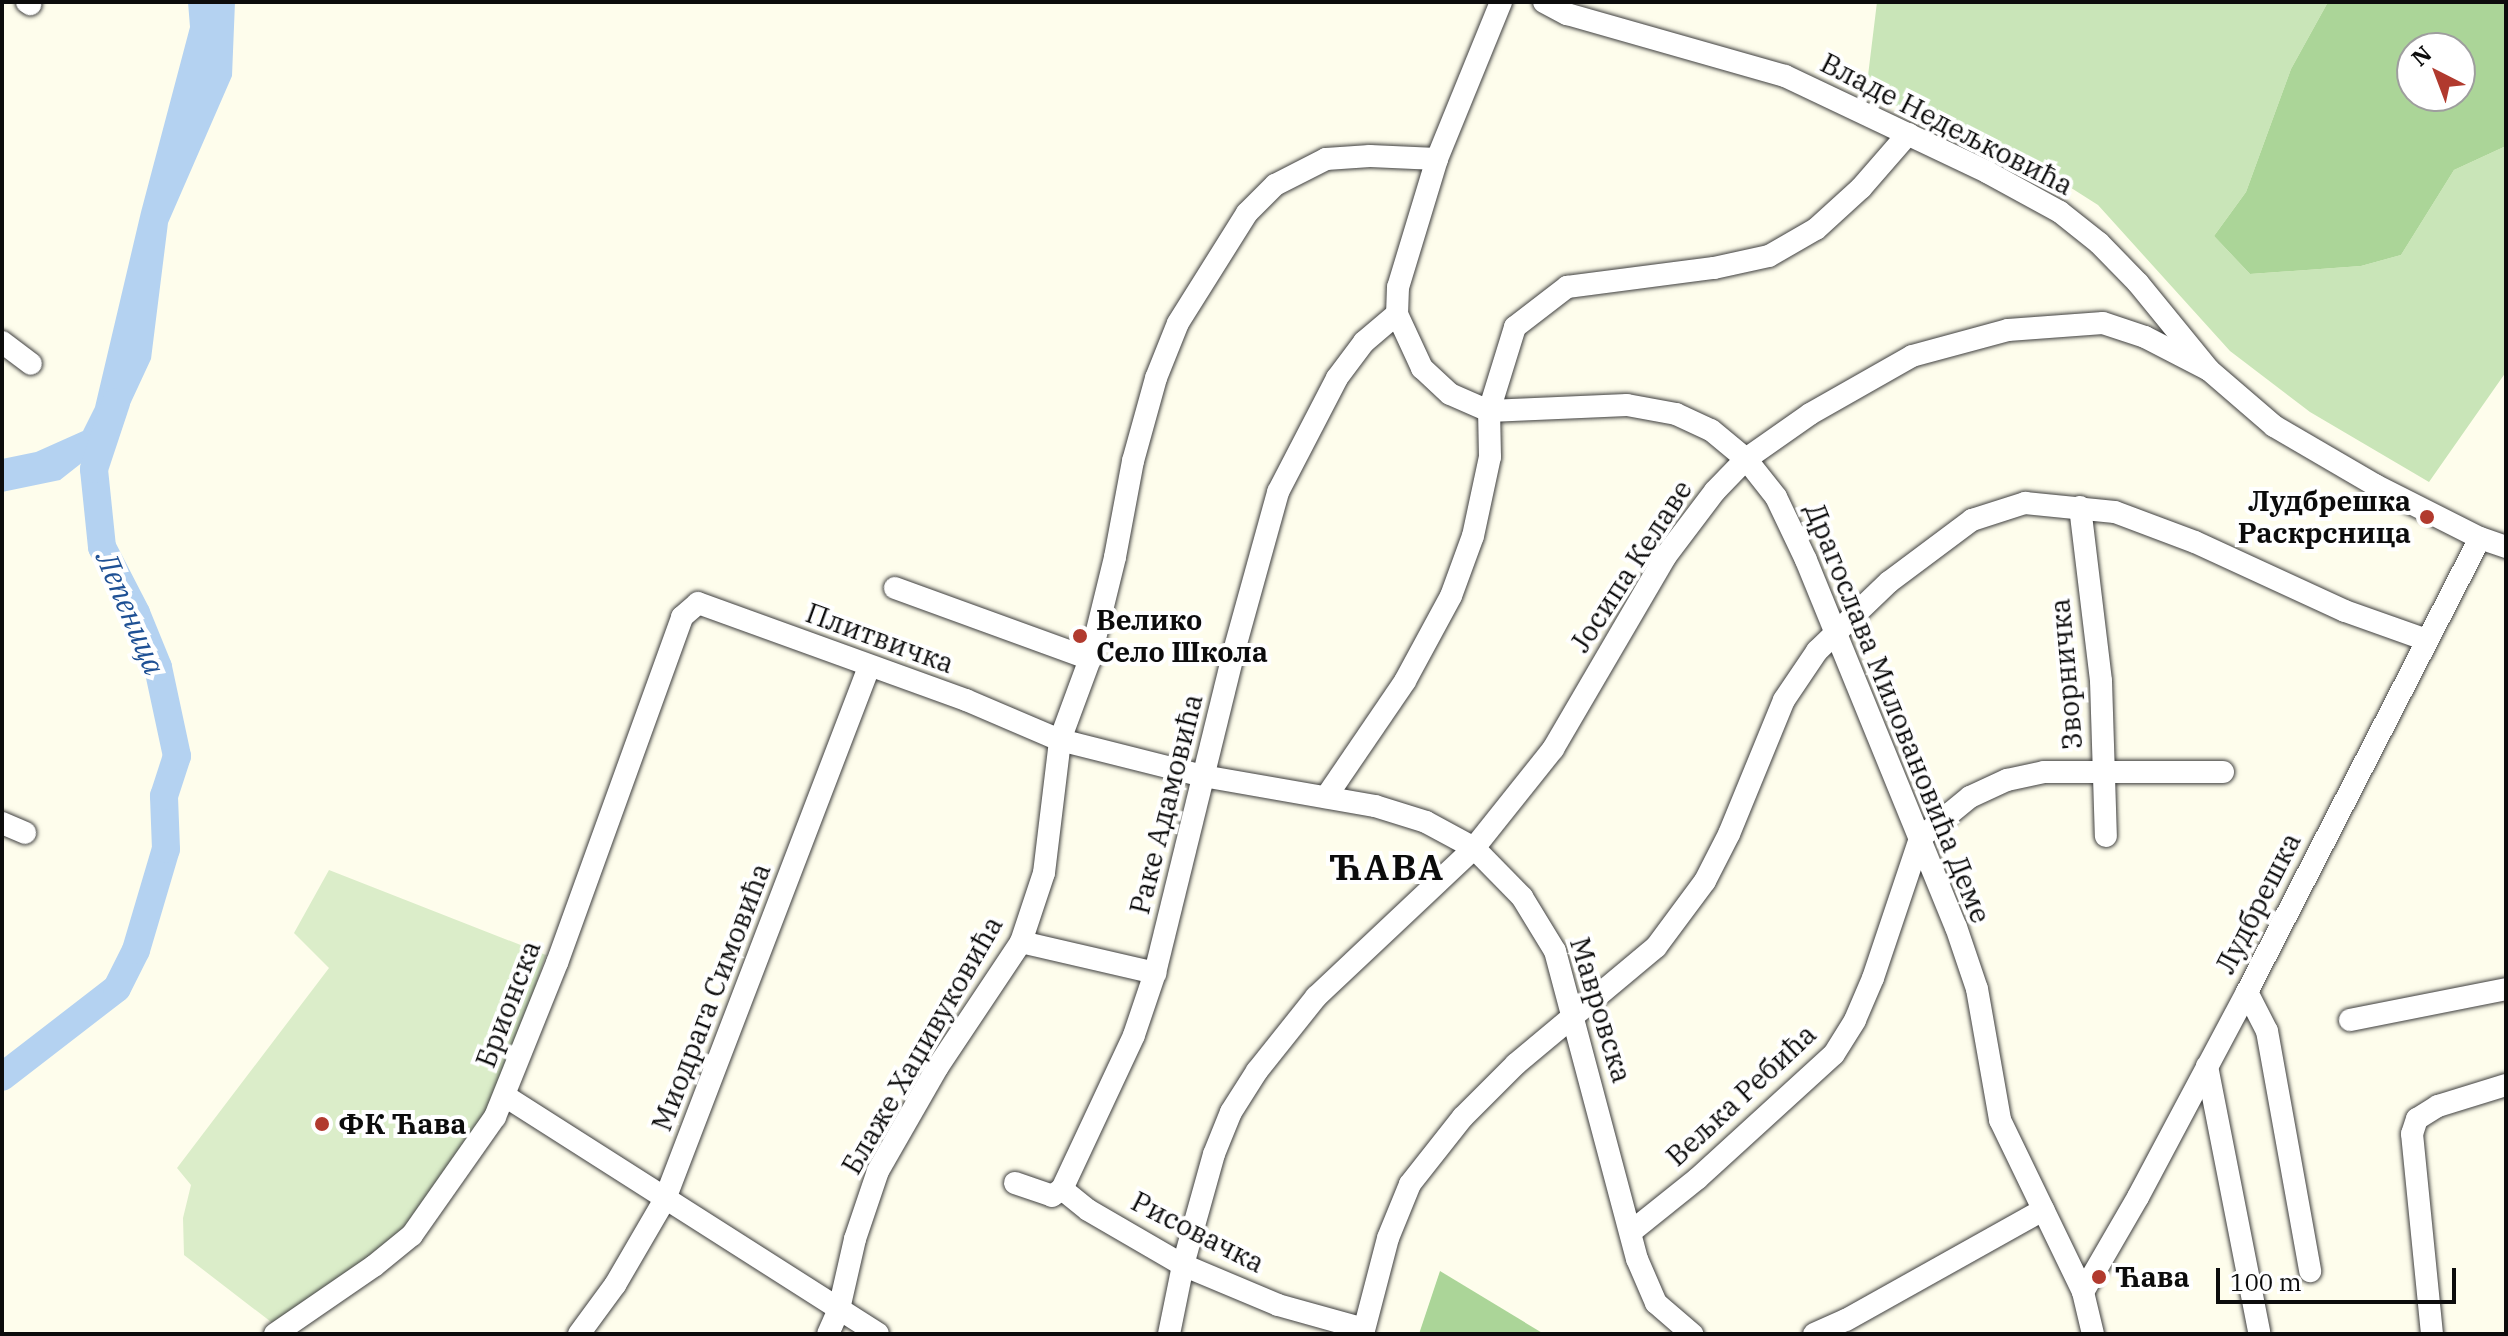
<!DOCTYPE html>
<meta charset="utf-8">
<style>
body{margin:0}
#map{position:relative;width:2508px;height:1336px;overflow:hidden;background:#fefdec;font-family:"IBM Plex Serif",serif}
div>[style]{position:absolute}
.green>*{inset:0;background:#c9e5b8}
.forest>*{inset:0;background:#abd598}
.pitch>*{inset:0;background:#dbedc9}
.water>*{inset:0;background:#b4d2f1}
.river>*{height:28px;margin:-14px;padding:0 14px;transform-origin:14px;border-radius:14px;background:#b4d2f1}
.roads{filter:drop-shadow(0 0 2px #3f3f3f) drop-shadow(0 0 2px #3f3f3f)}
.minor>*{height:22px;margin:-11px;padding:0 11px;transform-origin:11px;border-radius:11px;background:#fff}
.dots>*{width:22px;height:22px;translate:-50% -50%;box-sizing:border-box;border:4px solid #fff;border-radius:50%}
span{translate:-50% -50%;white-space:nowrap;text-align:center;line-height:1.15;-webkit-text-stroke:8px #fff;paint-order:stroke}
.street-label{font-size:28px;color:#0c0c0c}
.poi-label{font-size:28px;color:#0c0c0c;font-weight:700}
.right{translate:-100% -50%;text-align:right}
.left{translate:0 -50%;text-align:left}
.water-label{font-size:30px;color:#1e5094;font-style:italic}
.district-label{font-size:36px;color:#0c0c0c;font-weight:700;letter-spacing:2px}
.frame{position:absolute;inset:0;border:4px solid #0c0c0c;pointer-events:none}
.north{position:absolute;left:2396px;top:32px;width:80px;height:80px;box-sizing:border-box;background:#fff;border:2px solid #9e9e9e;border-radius:50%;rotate:318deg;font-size:22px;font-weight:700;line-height:32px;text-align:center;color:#0c0c0c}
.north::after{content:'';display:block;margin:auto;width:28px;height:36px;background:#b13a2e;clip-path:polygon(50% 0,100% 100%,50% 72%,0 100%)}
.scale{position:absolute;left:2216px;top:1268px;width:240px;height:36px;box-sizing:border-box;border:4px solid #0c0c0c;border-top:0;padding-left:10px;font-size:24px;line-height:28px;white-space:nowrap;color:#0c0c0c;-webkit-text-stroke:6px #fff;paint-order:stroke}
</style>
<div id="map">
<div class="green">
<i style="clip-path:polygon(1877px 2px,2328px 2px,2291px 69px,2246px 192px,2214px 236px,2250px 274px,2361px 266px,2401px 255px,2454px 170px,2506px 146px,2506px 372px,2429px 482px,2310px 412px,2230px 351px,2098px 205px,2054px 177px,1866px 92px)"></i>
</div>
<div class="forest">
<i style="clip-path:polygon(evenodd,2328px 2px,2506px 2px,2506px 146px,2454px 170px,2401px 255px,2361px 266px,2250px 274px,2214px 236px,2246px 192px,2291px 69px,2328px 2px,2412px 48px,2460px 48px,2460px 96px,2412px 96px,2412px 48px)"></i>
<i style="clip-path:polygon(1440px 1271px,1544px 1334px,1419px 1334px)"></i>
</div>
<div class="pitch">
<i style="clip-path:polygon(329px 870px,546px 955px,499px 1091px,404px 1238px,275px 1325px,184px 1255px,183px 1218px,191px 1185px,177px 1168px,329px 968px,294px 933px)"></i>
</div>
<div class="water">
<i style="clip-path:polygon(188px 2px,235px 2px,232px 76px,168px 223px,151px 359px,112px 443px,97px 437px,93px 454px,60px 480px,2px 492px,2px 459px,36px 452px,83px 431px,95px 407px,141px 212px,190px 27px)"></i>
</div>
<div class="river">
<i style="left:2px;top:1077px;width:145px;rotate:-37.7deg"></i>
<i style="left:117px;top:988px;width:42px;rotate:-63.4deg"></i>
<i style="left:136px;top:950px;width:105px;rotate:-73.5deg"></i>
<i style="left:166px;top:849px;width:53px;rotate:-92.2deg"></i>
<i style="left:164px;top:796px;width:42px;rotate:-72deg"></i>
<i style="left:177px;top:756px;width:91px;rotate:-102.1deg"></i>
<i style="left:158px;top:667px;width:58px;rotate:-112.2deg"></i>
<i style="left:136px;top:613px;width:74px;rotate:-117.3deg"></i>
<i style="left:102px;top:547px;width:78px;rotate:-95.9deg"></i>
<i style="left:94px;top:469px;width:70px;rotate:-71.6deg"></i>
</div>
<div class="roads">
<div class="minor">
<i style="left:27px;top:2px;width:4px;rotate:34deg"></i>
<i style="left:1501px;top:2px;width:170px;rotate:112.2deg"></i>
<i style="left:1437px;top:159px;width:134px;rotate:106.9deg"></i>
<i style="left:1398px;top:287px;width:27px;rotate:92deg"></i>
<i style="left:1397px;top:314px;width:60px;rotate:65.2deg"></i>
<i style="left:1422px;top:368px;width:38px;rotate:43deg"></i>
<i style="left:1450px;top:394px;width:43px;rotate:23.6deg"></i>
<i style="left:1489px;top:411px;width:138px;rotate:-2.5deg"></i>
<i style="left:1627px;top:405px;width:50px;rotate:10.4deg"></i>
<i style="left:1676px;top:414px;width:38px;rotate:25deg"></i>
<i style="left:1711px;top:430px;width:45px;rotate:39.6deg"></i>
<i style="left:1746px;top:459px;width:48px;rotate:51.7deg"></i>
<i style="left:1776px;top:497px;width:70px;rotate:64.5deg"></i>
<i style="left:1806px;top:560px;width:396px;rotate:67.8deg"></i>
<i style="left:1956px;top:927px;width:65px;rotate:71.3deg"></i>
<i style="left:1977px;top:989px;width:133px;rotate:80deg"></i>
<i style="left:2000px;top:1120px;width:191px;rotate:64.2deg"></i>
<i style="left:2083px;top:1292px;width:43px;rotate:76.6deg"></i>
<i style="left:1544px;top:2px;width:26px;rotate:28deg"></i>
<i style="left:1567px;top:14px;width:227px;rotate:15.9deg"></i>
<i style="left:1785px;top:76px;width:224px;rotate:25.4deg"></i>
<i style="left:1987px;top:172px;width:83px;rotate:28.7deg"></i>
<i style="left:2060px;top:212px;width:50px;rotate:38.5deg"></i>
<i style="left:2099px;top:243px;width:56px;rotate:45.7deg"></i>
<i style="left:2138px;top:283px;width:112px;rotate:50.8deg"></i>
<i style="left:2209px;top:370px;width:86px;rotate:40.7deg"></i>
<i style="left:2274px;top:426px;width:117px;rotate:30.3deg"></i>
<i style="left:2375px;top:485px;width:118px;rotate:26.8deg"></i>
<i style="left:2480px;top:538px;width:28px;rotate:19deg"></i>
<i style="left:2px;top:342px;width:36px;rotate:37deg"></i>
<i style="left:2080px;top:507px;width:175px;rotate:83.1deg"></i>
<i style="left:2101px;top:681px;width:155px;rotate:88.2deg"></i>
<i style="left:895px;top:588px;width:208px;rotate:20deg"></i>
<i style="left:1326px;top:797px;width:140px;rotate:-55.7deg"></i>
<i style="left:1405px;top:681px;width:97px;rotate:-61.6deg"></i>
<i style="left:1451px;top:596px;width:64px;rotate:-69.9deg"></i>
<i style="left:1473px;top:536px;width:81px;rotate:-77.9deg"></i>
<i style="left:1490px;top:457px;width:46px;rotate:-91.2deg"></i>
<i style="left:1489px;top:411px;width:88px;rotate:-72.8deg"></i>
<i style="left:1515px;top:327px;width:66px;rotate:-37.6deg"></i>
<i style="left:1567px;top:287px;width:148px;rotate:-7.4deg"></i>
<i style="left:1714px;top:268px;width:56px;rotate:-12.3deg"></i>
<i style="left:1769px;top:256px;width:54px;rotate:-29.9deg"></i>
<i style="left:1816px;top:229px;width:61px;rotate:-42.3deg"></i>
<i style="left:1861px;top:188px;width:72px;rotate:-49deg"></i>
<i style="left:2px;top:823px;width:25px;rotate:23deg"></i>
<i style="left:1021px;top:942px;width:138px;rotate:13deg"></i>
<i style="left:2247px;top:992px;width:44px;rotate:62.9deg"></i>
<i style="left:2267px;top:1031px;width:244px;rotate:79.8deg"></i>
<i style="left:2350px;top:1020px;width:159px;rotate:-11.2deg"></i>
<i style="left:2207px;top:1066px;width:271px;rotate:78.9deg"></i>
<i style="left:505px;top:1096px;width:442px;rotate:32.5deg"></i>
<i style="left:1015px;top:1183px;width:39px;rotate:19deg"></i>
<i style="left:1052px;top:1196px;width:12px;rotate:-35deg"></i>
<i style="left:1062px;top:1189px;width:33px;rotate:39deg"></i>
<i style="left:1088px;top:1210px;width:110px;rotate:30.1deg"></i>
<i style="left:1183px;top:1265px;width:103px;rotate:22.8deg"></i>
<i style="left:1278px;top:1305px;width:89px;rotate:15.6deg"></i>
<i style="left:1062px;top:1189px;width:170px;rotate:-64.9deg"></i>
<i style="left:1134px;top:1035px;width:65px;rotate:-71.3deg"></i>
<i style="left:1155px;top:973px;width:332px;rotate:-76.2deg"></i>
<i style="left:1234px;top:651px;width:165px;rotate:-74.5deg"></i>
<i style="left:1278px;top:492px;width:128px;rotate:-62.6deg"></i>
<i style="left:1337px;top:378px;width:45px;rotate:-53.1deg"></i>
<i style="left:1364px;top:342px;width:43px;rotate:-40.3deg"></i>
<i style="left:1632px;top:1231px;width:83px;rotate:-38.7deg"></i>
<i style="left:1697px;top:1179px;width:185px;rotate:-42.4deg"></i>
<i style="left:1834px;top:1054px;width:40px;rotate:-58deg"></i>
<i style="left:1855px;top:1020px;width:46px;rotate:-66.8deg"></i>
<i style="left:1873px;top:978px;width:148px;rotate:-71.4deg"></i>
<i style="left:1920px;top:838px;width:65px;rotate:-39.4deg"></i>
<i style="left:1970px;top:797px;width:41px;rotate:-24.7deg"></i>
<i style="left:2007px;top:780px;width:38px;rotate:-12deg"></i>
<i style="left:2044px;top:772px;width:179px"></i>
<i style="left:2083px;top:1292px;width:110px;rotate:-59.9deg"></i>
<i style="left:2138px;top:1197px;width:232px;rotate:-62deg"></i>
<i style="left:2247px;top:992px;width:510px;rotate:-62.83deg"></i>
<i style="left:275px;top:1334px;width:120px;rotate:-34.5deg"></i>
<i style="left:374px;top:1266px;width:49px;rotate:-39.2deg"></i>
<i style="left:412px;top:1235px;width:144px;rotate:-54.9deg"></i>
<i style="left:495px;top:1117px;width:166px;rotate:-68.1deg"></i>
<i style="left:557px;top:963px;width:368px;rotate:-70.1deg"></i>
<i style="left:682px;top:617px;width:21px;rotate:-41deg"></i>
<i style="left:698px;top:603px;width:285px;rotate:19.9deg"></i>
<i style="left:966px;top:700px;width:102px;rotate:23.1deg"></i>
<i style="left:1060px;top:740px;width:147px;rotate:14.1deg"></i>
<i style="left:1203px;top:776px;width:175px;rotate:9.9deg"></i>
<i style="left:1375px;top:806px;width:53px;rotate:17.4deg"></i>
<i style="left:1426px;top:822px;width:55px;rotate:28.4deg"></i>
<i style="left:1474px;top:848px;width:69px;rotate:45.6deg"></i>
<i style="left:1522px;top:897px;width:63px;rotate:58.6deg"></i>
<i style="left:1555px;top:951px;width:319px;rotate:75.1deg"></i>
<i style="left:1637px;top:1259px;width:48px;rotate:66.6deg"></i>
<i style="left:1656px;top:1303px;width:48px;rotate:40.7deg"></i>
<i style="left:579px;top:1334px;width:61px;rotate:-53.7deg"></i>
<i style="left:615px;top:1285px;width:99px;rotate:-59.8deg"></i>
<i style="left:665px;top:1199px;width:570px;rotate:-69.02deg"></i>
<i style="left:828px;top:1334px;width:27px;rotate:-66deg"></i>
<i style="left:839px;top:1309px;width:72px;rotate:-77.1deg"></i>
<i style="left:855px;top:1239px;width:72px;rotate:-71.3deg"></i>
<i style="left:878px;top:1171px;width:119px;rotate:-60.2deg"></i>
<i style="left:937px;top:1068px;width:151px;rotate:-56.3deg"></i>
<i style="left:1021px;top:942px;width:73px;rotate:-71.6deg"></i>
<i style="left:1044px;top:873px;width:134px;rotate:-83.1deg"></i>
<i style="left:1060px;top:740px;width:86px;rotate:-69.7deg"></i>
<i style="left:1090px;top:659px;width:105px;rotate:-76.2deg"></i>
<i style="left:1115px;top:557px;width:98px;rotate:-79.4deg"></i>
<i style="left:1133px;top:461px;width:86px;rotate:-74.5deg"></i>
<i style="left:1156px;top:378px;width:59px;rotate:-68.2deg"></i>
<i style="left:1178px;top:323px;width:130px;rotate:-57.9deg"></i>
<i style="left:1247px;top:213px;width:40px;rotate:-45deg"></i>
<i style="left:1275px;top:185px;width:57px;rotate:-27deg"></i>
<i style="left:1326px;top:159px;width:44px;rotate:-3.9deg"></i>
<i style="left:1370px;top:156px;width:67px;rotate:2.6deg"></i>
<i style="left:1169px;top:1334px;width:70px;rotate:-78.5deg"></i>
<i style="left:1183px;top:1265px;width:115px;rotate:-74.4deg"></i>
<i style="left:1214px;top:1154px;width:45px;rotate:-68deg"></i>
<i style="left:1231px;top:1112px;width:49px;rotate:-57.6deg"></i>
<i style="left:1257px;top:1071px;width:95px;rotate:-51.4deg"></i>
<i style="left:1316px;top:997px;width:217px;rotate:-43.3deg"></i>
<i style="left:1474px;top:848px;width:127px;rotate:-51.4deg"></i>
<i style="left:1553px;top:749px;width:222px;rotate:-59.7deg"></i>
<i style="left:1665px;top:557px;width:83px;rotate:-52.9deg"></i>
<i style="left:1715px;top:491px;width:45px;rotate:-45.9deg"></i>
<i style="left:1746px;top:459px;width:78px;rotate:-35.1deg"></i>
<i style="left:1810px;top:414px;width:117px;rotate:-29.6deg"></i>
<i style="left:1912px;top:356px;width:99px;rotate:-15.2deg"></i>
<i style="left:2008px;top:330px;width:95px;rotate:-4.2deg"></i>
<i style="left:2103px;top:323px;width:44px;rotate:18.4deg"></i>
<i style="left:2145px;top:337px;width:72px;rotate:27.3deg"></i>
<i style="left:1363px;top:1334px;width:99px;rotate:-75.4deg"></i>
<i style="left:1388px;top:1238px;width:58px;rotate:-67.8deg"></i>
<i style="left:1410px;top:1184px;width:85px;rotate:-51.7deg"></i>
<i style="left:1463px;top:1117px;width:75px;rotate:-45deg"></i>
<i style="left:1516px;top:1064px;width:182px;rotate:-39.9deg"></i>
<i style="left:1656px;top:947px;width:82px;rotate:-53.4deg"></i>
<i style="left:1705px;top:881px;width:53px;rotate:-62.9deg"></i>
<i style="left:1729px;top:834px;width:145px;rotate:-67.7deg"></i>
<i style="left:1784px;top:700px;width:59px;rotate:-56deg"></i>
<i style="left:1817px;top:651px;width:100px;rotate:-43.8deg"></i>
<i style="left:1889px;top:582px;width:104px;rotate:-36.8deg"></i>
<i style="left:1972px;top:520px;width:56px;rotate:-17.8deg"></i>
<i style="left:2025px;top:503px;width:90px;rotate:5.7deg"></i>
<i style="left:2115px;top:512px;width:85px;rotate:20.6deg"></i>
<i style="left:2195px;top:542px;width:165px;rotate:24.7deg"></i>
<i style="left:2345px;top:611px;width:87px;rotate:19.5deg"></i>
<i style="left:1814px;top:1334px;width:35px;rotate:-24deg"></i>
<i style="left:1846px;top:1320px;width:226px;rotate:-29.2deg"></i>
<i style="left:2432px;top:1334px;width:201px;rotate:-95.7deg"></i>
<i style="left:2412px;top:1134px;width:16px;rotate:-72deg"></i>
<i style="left:2417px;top:1119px;width:25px;rotate:-32deg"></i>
<i style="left:2438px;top:1106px;width:71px;rotate:-17.2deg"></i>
</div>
</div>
<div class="dots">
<i style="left:2427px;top:517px;background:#b13a2e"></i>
<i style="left:1080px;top:636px;background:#b13a2e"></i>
<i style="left:322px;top:1124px;background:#b13a2e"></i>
<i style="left:2099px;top:1277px;background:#b13a2e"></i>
</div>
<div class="street-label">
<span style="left:1947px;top:124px;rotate:27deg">Владе Недељковића</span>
<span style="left:1631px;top:566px;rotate:-57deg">Јосипа Келаве</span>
<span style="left:880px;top:638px;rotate:20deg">Плитвичка</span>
<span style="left:2066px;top:674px;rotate:-95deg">Зворничка</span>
<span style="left:1898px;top:713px;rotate:68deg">Драгослава Миловановића Деме</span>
<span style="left:1166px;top:804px;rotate:-76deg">Раке Адамовића</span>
<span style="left:2258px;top:903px;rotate:-63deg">Лудбрешка</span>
<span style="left:711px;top:997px;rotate:-69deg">Миодрага Симовића</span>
<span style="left:508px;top:1004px;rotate:-69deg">Брионска</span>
<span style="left:1601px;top:1010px;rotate:73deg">Мавровска</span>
<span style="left:922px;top:1045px;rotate:-60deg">Блаже Хаџивуковића</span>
<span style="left:1741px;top:1095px;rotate:-43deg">Вељка Ребића</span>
<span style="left:1198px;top:1232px;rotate:27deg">Рисовачка</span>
</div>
<div class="poi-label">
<span class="right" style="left:2411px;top:517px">Лудбрешка<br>Раскрсница</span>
<span class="left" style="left:1096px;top:636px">Велико<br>Село Школа</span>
<span class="left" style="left:338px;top:1124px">ФК Ћава</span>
<span class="left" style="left:2115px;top:1277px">Ћава</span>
</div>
<div class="water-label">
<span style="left:131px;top:613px;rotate:67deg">Лепеница</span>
</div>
<div class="district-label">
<span style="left:1387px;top:867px">ЋАВА</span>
</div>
<div class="frame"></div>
<div class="north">N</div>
<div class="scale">100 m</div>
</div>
